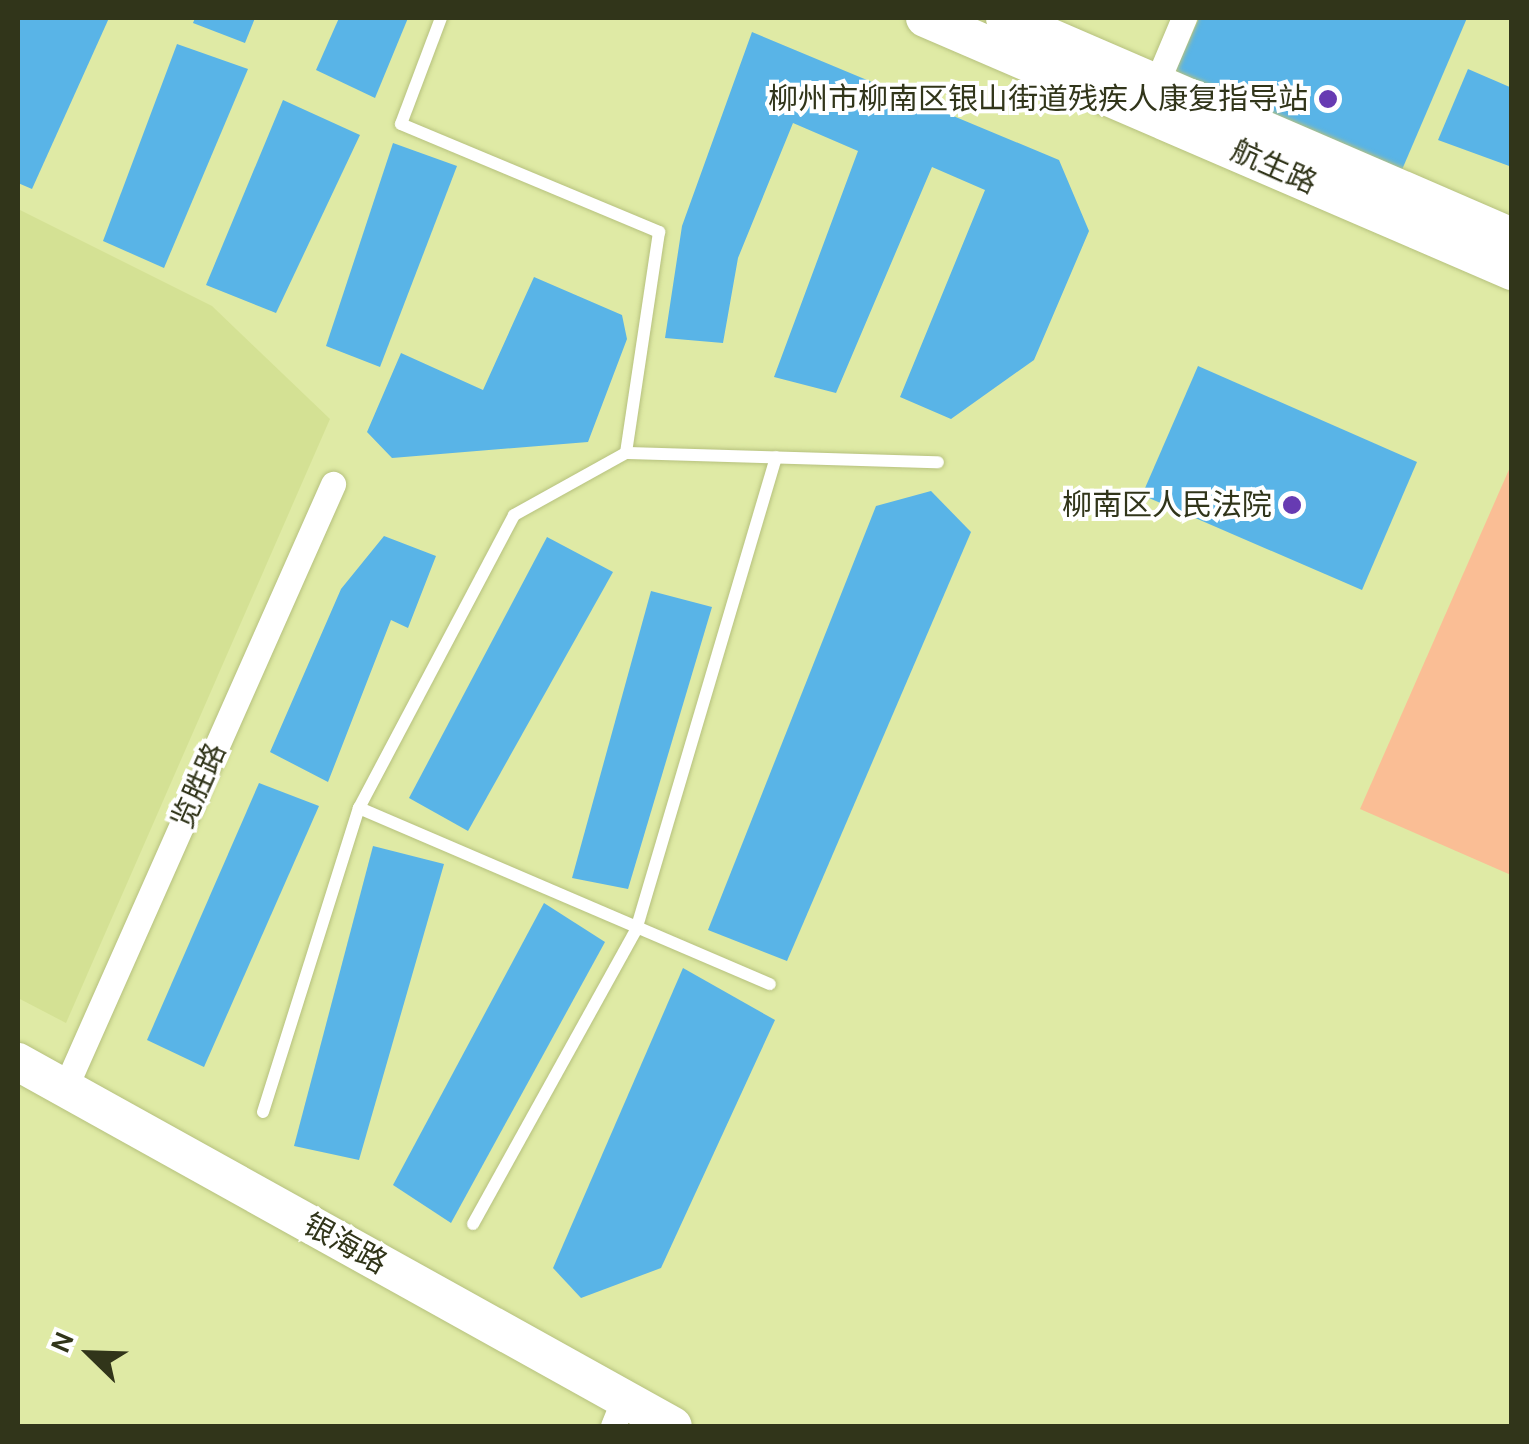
<!DOCTYPE html>
<meta charset="utf-8">
<style>
body{margin:0}
#map{position:relative;width:1529px;height:1444px;overflow:hidden;background:#dfeaa5;font-family:Karla,"Noto Sans SC",sans-serif}
div>[style]{position:absolute}
.built>*{inset:0;background:#d4e194}
.green>*{inset:0;background:#fabe95}
.building>*{inset:0;background:#59b4e7}
.roads{filter:drop-shadow(0 0 2px #b6c17e) drop-shadow(0 0 2px #b6c17e)}
.lane>*{height:12px;margin:-6px;padding:0 6px;transform-origin:6px;border-radius:6px;background:#fff}
.street>*{height:25px;margin:-12.5px;padding:0 12.5px;transform-origin:12.5px;border-radius:12.5px;background:#fff}
.secondary>*{height:38px;margin:-19px;padding:0 19px;transform-origin:19px;border-radius:19px;background:#fff}
.dots>*{width:28px;height:28px;translate:-50% -50%;box-sizing:border-box;border:5px solid #fff;border-radius:50%}
span{translate:-50% -50%;white-space:nowrap;text-align:center;line-height:1.15;-webkit-text-stroke:8px #fff;paint-order:stroke}
.poi-label{font-size:30px;color:#31351a}
.right{translate:-100% -50%;text-align:right}
.street-label{font-size:30px;color:#31351a}
.frame{position:absolute;inset:0;border:20px solid #31351a;pointer-events:none}
.north{position:absolute;left:40px;top:1304px;width:100px;height:100px;-webkit-text-stroke:8px #fff;paint-order:stroke;rotate:293deg;font-size:28px;font-weight:700;line-height:40px;text-align:center;color:#31351a}
.north::after{content:'';display:block;margin:auto;width:35px;height:45px;background:#31351a;clip-path:polygon(50% 0,100% 100%,50% 72%,0 100%)}
</style>
<div id="map">
<div class="built">
<i style="clip-path:polygon(18px 209px,212px 306px,330px 419px,66px 1023px,18px 998px)"></i>
</div>
<div class="green">
<i style="clip-path:polygon(1511px 465px,1511px 875px,1360px 809px)"></i>
</div>
<div class="building">
<i style="clip-path:polygon(18px 18px,109px 18px,32px 189px,18px 183px)"></i>
<i style="clip-path:polygon(195px 18px,255px 18px,245px 43px,193px 23px)"></i>
<i style="clip-path:polygon(339px 18px,408px 18px,375px 98px,316px 70px)"></i>
<i style="clip-path:polygon(1199px 18px,1467px 18px,1401px 172px,1173px 77px)"></i>
<i style="clip-path:polygon(752px 32px,1059px 160px,1089px 231px,1034px 360px,951px 419px,900px 397px,985px 190px,932px 167px,836px 393px,774px 377px,858px 151px,793px 123px,738px 258px,723px 343px,665px 338px,682px 226px)"></i>
<i style="clip-path:polygon(177px 44px,248px 69px,164px 268px,103px 241px)"></i>
<i style="clip-path:polygon(1468px 69px,1512px 88px,1512px 167px,1438px 140px)"></i>
<i style="clip-path:polygon(283px 100px,360px 135px,276px 313px,206px 285px)"></i>
<i style="clip-path:polygon(393px 143px,457px 166px,380px 367px,326px 346px)"></i>
<i style="clip-path:polygon(534px 277px,622px 315px,627px 339px,588px 442px,392px 458px,367px 432px,401px 353px,483px 390px)"></i>
<i style="clip-path:polygon(1198px 366px,1417px 462px,1362px 590px,1142px 495px)"></i>
<i style="clip-path:polygon(931px 491px,971px 532px,787px 961px,708px 930px,876px 506px)"></i>
<i style="clip-path:polygon(384px 536px,436px 556px,408px 628px,391px 620px,328px 782px,270px 752px,341px 589px)"></i>
<i style="clip-path:polygon(547px 537px,613px 572px,468px 831px,409px 798px)"></i>
<i style="clip-path:polygon(651px 591px,712px 607px,628px 889px,572px 878px)"></i>
<i style="clip-path:polygon(259px 783px,319px 806px,204px 1067px,147px 1040px)"></i>
<i style="clip-path:polygon(373px 846px,444px 864px,359px 1160px,294px 1146px)"></i>
<i style="clip-path:polygon(544px 903px,605px 942px,451px 1223px,393px 1185px)"></i>
<i style="clip-path:polygon(683px 968px,775px 1020px,661px 1268px,581px 1298px,553px 1268px)"></i>
</div>
<div class="roads">
<div class="lane">
<i style="left:441px;top:18px;width:113px;rotate:110.7deg"></i>
<i style="left:401px;top:124px;width:280px;rotate:22.7deg"></i>
<i style="left:659px;top:232px;width:223px;rotate:98.5deg"></i>
<i style="left:359px;top:808px;width:447px;rotate:23.2deg"></i>
<i style="left:263px;top:1112px;width:319px;rotate:-72.5deg"></i>
<i style="left:359px;top:808px;width:331px;rotate:-62.1deg"></i>
<i style="left:514px;top:515px;width:128px;rotate:-29deg"></i>
<i style="left:626px;top:453px;width:312px;rotate:1.7deg"></i>
<i style="left:473px;top:1224px;width:336px;rotate:-61deg"></i>
<i style="left:636px;top:930px;width:493px;rotate:-73.5deg"></i>
</div>
<div class="street">
<i style="left:1151px;top:96px;width:85px;rotate:-67.1deg"></i>
<i style="left:65px;top:1088px;width:661px;rotate:-66.07deg"></i>
<i style="left:613px;top:1426px;width:29px;rotate:-68deg"></i>
</div>
<div class="secondary">
<i style="left:925px;top:18px;width:639px;rotate:23.32deg"></i>
<i style="left:1005px;top:18px;width:552px;rotate:23.36deg"></i>
<i style="left:18px;top:1062px;width:749px;rotate:29.06deg"></i>
</div>
</div>
<div class="dots">
<i style="left:1328px;top:99px;background:#673bb2"></i>
<i style="left:1292px;top:505px;background:#673bb2"></i>
</div>
<div class="poi-label">
<span class="right" style="left:1308px;top:99px">柳州市柳南区银山街道残疾人康复指导站</span>
<span class="right" style="left:1272px;top:505px">柳南区人民法院</span>
</div>
<div class="street-label">
<span style="left:1274px;top:167px;rotate:24deg">航生路</span>
<span style="left:199px;top:786px;rotate:-66deg">览胜路</span>
<span style="left:345px;top:1244px;rotate:29deg">银海路</span>
</div>
<div class="frame"></div>
<div class="north">N</div>
</div>
